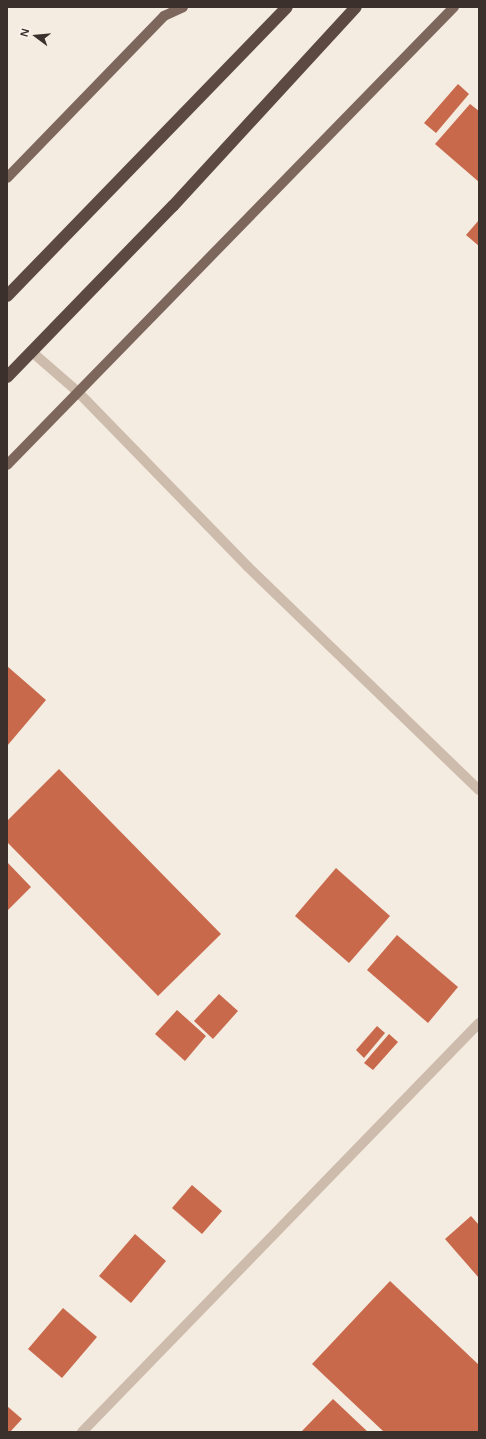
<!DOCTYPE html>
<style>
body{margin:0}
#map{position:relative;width:486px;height:1439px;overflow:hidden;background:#f4ebe1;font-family:Arial,sans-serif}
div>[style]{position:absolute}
.building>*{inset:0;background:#c8694b}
.minor>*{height:10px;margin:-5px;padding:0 5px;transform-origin:5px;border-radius:5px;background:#cdbbac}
.major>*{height:10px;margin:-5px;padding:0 5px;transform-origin:5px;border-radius:5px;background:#7d675c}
.highway>*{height:12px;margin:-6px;padding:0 6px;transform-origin:6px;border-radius:6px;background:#5c4a42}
span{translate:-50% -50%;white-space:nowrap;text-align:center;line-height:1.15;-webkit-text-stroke:3px #fbf5ee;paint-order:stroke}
.frame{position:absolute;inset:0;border:8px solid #3b302b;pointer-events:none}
.north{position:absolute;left:16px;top:16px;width:40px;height:40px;-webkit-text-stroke:3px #fbf5ee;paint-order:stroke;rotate:286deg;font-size:11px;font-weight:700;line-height:16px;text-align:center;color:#3b302b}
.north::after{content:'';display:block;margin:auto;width:14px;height:18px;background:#3b302b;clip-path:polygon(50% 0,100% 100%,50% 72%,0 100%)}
</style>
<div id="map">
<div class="building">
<i style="clip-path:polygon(458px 84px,469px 94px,436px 133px,424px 123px)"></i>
<i style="clip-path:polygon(470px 104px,479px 111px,479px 182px,435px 144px)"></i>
<i style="clip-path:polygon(479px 220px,479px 246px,466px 235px)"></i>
<i style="clip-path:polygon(7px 666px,46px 700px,7px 746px)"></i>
<i style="clip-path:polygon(59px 769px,221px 934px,158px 996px,7px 842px,7px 821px)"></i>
<i style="clip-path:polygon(7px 862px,31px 887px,7px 911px)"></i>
<i style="clip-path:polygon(336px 868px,390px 916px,349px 963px,295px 916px)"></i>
<i style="clip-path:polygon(397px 935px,458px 987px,428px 1023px,367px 970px)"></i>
<i style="clip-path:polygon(219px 994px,238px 1011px,213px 1039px,194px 1021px)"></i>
<i style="clip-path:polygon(177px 1010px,206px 1036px,185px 1061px,155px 1034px)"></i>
<i style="clip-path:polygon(377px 1026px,385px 1033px,364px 1058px,356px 1050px)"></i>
<i style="clip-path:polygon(389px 1034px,398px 1042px,373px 1070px,364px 1063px)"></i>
<i style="clip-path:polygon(192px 1185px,222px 1211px,202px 1234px,172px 1208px)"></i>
<i style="clip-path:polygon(471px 1216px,479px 1225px,479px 1278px,445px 1239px)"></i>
<i style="clip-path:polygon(135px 1234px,166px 1261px,131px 1303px,99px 1276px)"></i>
<i style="clip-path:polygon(390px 1281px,479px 1365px,479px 1432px,384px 1432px,312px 1364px)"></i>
<i style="clip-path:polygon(63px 1308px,97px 1337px,62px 1378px,28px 1349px)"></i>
<i style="clip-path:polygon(333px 1399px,368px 1432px,301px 1432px)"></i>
<i style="clip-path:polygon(7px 1406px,22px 1419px,10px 1432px,7px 1432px)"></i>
</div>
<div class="minor">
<i style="left:32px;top:352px;width:61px;rotate:41deg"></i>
<i style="left:78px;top:392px;width:244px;rotate:45.8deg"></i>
<i style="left:248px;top:567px;width:321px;rotate:44deg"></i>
<i style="left:82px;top:1432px;width:570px;rotate:-45.85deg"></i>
</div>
<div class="major">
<i style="left:7px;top:178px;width:226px;rotate:-45.9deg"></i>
<i style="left:164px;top:16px;width:21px;rotate:-25deg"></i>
<i style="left:7px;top:465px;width:640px;rotate:-45.7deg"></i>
</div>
<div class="highway">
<i style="left:7px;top:296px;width:402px;rotate:-45.9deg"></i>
<i style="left:7px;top:377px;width:238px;rotate:-45.9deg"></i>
<i style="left:173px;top:206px;width:270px;rotate:-47.4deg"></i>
</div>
<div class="frame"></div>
<div class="north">N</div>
</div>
